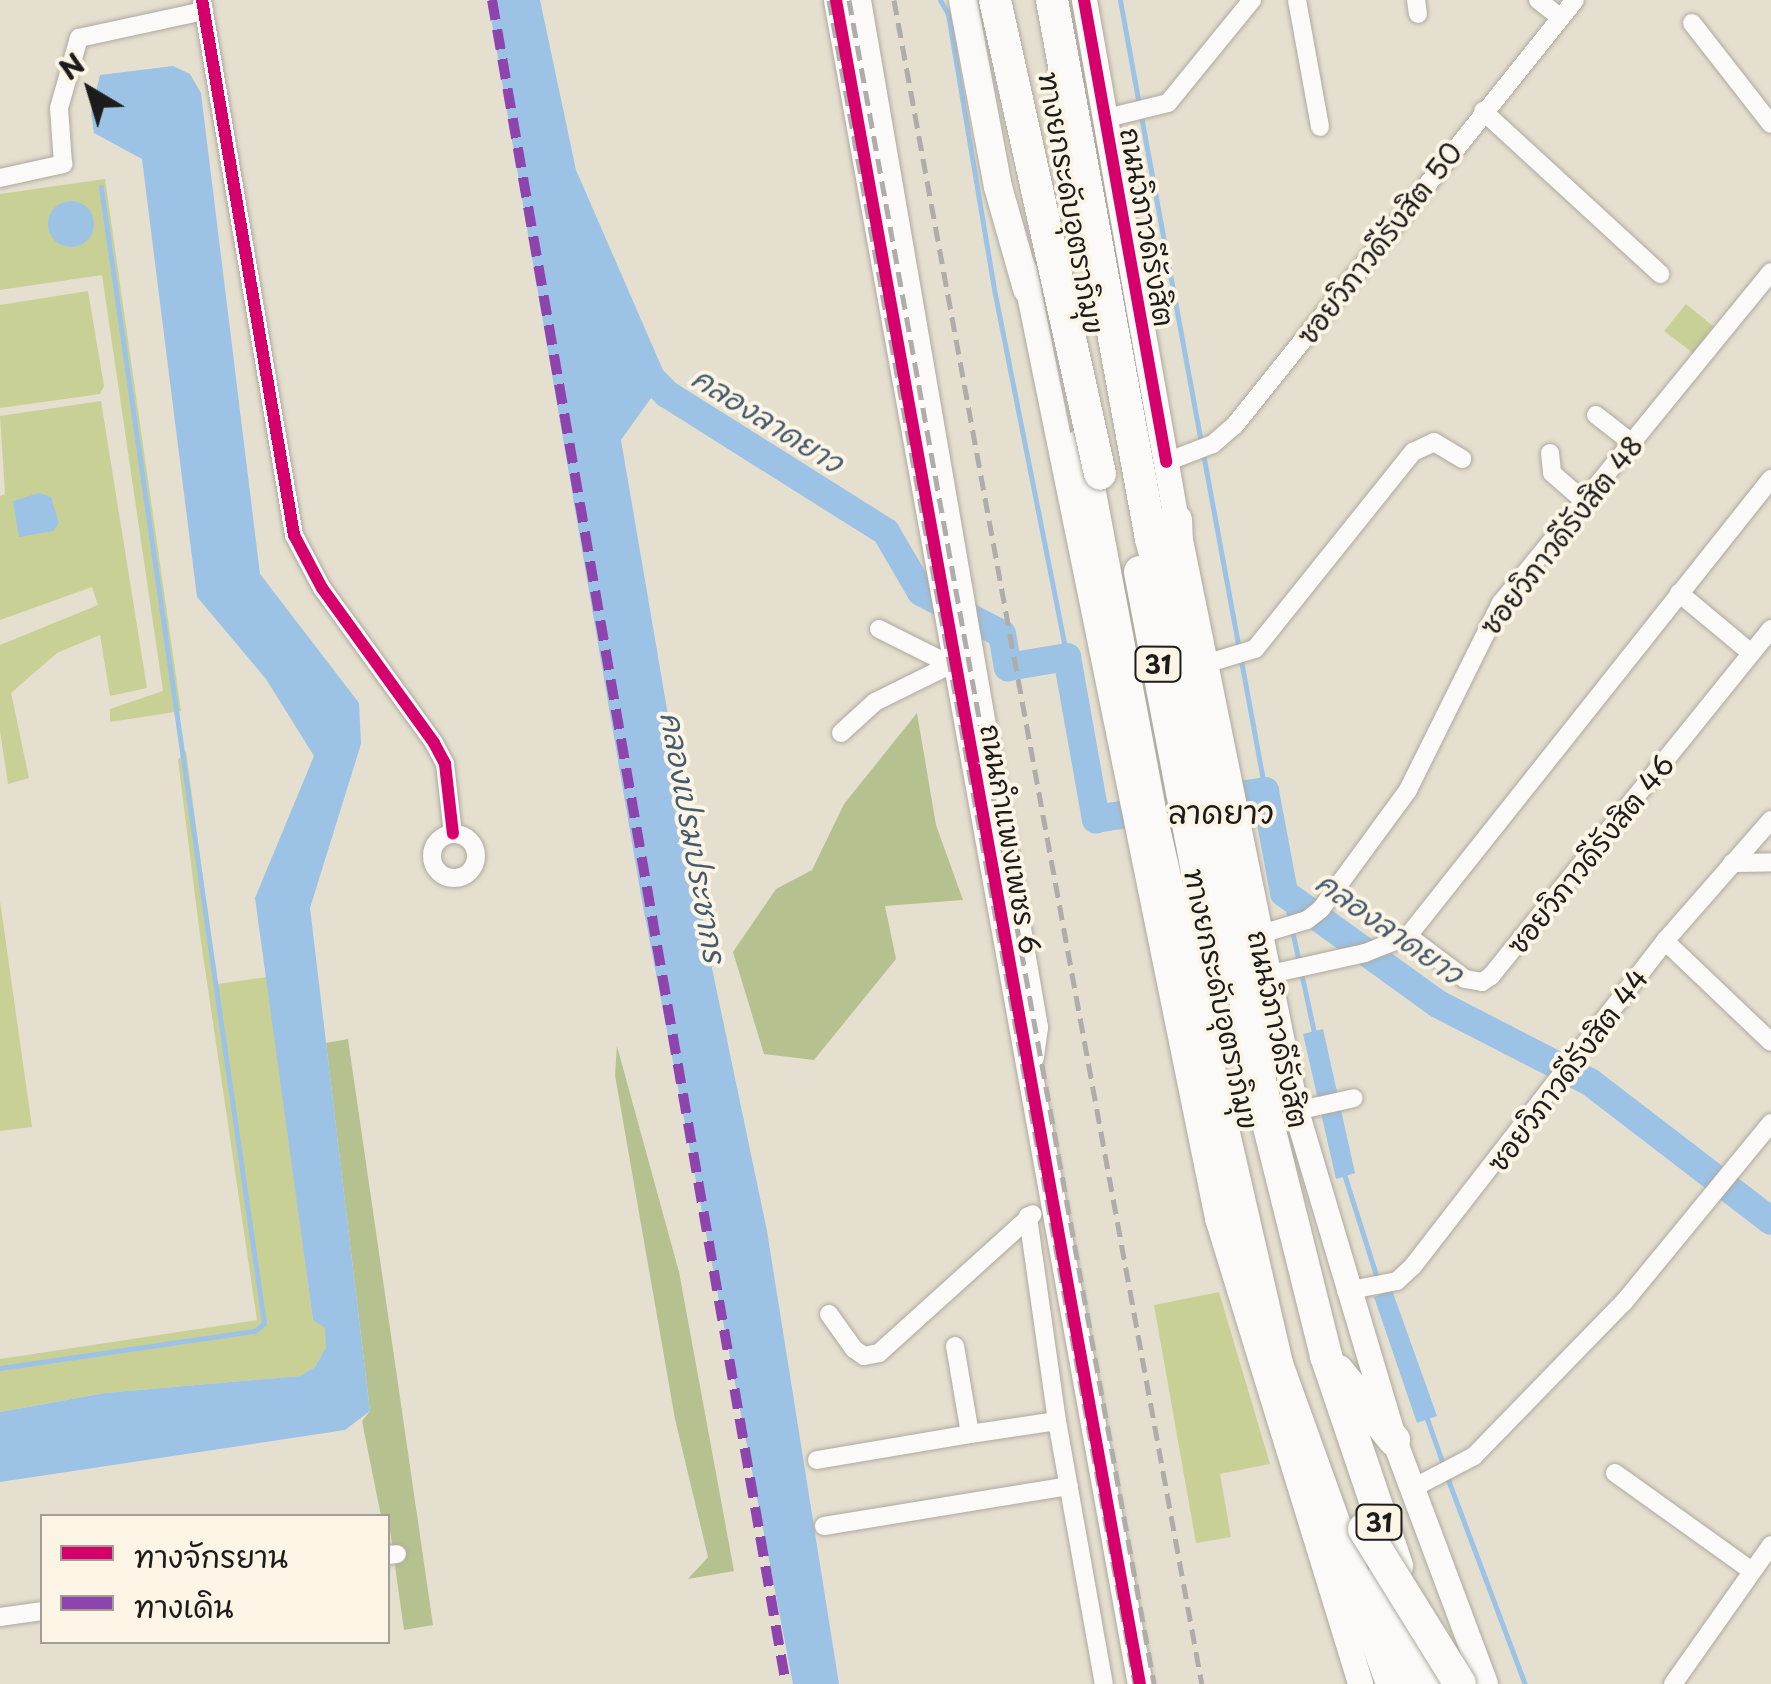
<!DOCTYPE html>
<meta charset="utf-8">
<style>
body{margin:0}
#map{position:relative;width:1771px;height:1684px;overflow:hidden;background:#e5dfcf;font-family:"Playpen Sans","Playpen Sans Thai",sans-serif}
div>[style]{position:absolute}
.green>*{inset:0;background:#c9d096}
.forest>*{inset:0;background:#b5c290}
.water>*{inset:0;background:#9cc3e5}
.round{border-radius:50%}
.stream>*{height:5px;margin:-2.5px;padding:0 2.5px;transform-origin:2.5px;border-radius:2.5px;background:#9cc3e5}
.river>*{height:28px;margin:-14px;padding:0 14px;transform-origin:14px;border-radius:14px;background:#9cc3e5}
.roads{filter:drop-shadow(0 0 2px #ada99f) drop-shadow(0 0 2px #ada99f)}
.street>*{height:18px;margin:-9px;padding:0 9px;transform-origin:9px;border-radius:9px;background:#fbfaf8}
.street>.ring{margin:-9px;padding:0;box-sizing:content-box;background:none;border:18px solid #fbfaf8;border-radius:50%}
.secondary>*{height:25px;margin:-12.5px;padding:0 12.5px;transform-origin:12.5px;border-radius:12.5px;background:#fbfaf8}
.primary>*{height:28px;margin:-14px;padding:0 14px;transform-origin:14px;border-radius:14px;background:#fbfaf8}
.highway>*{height:32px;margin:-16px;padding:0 16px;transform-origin:16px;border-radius:16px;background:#fbfaf8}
.rail>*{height:5px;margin-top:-2.5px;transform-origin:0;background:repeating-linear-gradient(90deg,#aeadaa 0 15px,transparent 0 23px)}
.bridges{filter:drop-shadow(0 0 2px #ada99f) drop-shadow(0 0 2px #ada99f)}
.highway-bridge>*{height:32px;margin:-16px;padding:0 16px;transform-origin:16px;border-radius:16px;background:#fbfaf8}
.quiet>*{height:10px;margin-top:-5px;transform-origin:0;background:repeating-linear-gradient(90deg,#8e44ad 0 20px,transparent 0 30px)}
.cycleway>*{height:12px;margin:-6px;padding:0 6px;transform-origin:6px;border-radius:6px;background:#d6006c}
span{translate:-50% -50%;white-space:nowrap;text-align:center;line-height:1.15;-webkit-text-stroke:8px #fcf5e5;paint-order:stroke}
.shield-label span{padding:2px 8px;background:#fcf5e5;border:2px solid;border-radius:8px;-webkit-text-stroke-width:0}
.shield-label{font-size:25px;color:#1c1c1c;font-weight:700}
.street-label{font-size:28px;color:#1c1c1c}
.water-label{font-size:30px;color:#435a70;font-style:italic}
.quarter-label{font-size:32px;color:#1c1c1c}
.legend{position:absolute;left:40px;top:1514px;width:350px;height:130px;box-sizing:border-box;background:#fcf5e5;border:2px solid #a29e95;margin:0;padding:12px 18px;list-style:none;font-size:30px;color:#1c1c1c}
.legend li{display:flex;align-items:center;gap:20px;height:50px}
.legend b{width:50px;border:2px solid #a29e95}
.north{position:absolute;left:40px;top:40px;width:100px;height:100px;-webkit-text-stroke:8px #fcf5e5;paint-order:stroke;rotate:322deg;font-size:28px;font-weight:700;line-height:40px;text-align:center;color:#1c1c1c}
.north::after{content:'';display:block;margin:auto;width:35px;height:45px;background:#1c1c1c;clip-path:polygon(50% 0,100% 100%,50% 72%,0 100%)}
</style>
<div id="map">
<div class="green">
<i style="clip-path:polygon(105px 179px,181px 711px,110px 722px,110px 709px,163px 691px,102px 275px,0 290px,0 194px)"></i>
<i style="clip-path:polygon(88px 291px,104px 386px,100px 394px,0 408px,0 305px)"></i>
<i style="clip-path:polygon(1686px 304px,1713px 326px,1693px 353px,1664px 331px)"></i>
<i style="clip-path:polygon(101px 401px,147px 688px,110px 696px,100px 635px,57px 653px,11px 693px,29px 778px,8px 784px,0 731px,0 645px,98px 605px,92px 587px,0 620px,0 496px,5px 494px,0 416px)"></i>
<i style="clip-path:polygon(186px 751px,217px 984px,267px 977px,313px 1320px,326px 1328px,326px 1347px,315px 1367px,300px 1376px,105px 1393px,0 1412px,0 1359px,257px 1320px,200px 935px,178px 760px)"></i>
<i style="clip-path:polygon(0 901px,32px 1127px,0 1131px)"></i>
<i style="clip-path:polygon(1219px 1292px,1270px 1464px,1220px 1474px,1231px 1537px,1196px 1543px,1154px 1305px)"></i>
</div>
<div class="forest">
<i style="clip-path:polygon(917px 713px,936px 825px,963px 900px,885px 906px,896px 959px,814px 1060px,764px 1054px,733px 952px,776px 889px,812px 870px,844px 804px)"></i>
<i style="clip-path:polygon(348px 1039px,433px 1625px,404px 1630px,388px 1516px,381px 1516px,362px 1421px,370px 1411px,326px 1043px)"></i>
<i style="clip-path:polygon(617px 1046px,679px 1272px,734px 1571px,688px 1579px,708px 1557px,675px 1419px,615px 1075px)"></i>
</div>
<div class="water">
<i style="clip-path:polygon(488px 0,540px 0,576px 170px,666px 377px,621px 440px,708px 949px,767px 1231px,839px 1684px,793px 1684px,642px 901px)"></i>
<i style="clip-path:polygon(173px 66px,190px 74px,201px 93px,260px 574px,359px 703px,361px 744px,310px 908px,370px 1411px,345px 1430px,0 1482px,0 1412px,105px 1393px,300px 1376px,315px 1367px,326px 1347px,325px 1328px,313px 1320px,255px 898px,314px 756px,266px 679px,197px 597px,142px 159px,94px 133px,91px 113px,100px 75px)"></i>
<i class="round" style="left:48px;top:201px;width:46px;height:46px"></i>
<i style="clip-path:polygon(39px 493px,51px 497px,59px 523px,53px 531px,19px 537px,13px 501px)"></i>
<i style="clip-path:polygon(1323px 1029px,1355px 1173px,1336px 1179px,1303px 1034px)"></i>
<i style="clip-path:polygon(1392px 1290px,1437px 1416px,1417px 1423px,1374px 1297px)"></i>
</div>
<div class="stream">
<i style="left:940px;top:0;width:16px;rotate:60deg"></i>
<i style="left:948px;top:14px;width:284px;rotate:80.5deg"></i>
<i style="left:995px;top:294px;width:370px;rotate:78.8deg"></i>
<i style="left:1120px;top:0;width:107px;rotate:79.7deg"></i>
<i style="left:1141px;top:116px;width:686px;rotate:79.59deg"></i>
<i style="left:1284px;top:893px;width:27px;rotate:77deg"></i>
<i style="left:1292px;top:930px;width:109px;rotate:77.9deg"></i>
<i style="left:1344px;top:1174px;width:109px;rotate:72.4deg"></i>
<i style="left:0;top:1368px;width:258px;rotate:-8.3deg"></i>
<i style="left:255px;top:1331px;width:12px;rotate:-42deg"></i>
<i style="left:264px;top:1323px;width:1148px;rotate:-98.17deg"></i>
<i style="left:1426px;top:1416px;width:54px;rotate:70.6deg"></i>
<i style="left:1447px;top:1477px;width:221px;rotate:69.4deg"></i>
</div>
<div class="river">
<i style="left:634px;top:361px;width:47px;rotate:45deg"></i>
<i style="left:667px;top:394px;width:259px;rotate:32.2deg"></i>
<i style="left:886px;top:532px;width:69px;rotate:59.7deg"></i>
<i style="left:921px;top:592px;width:91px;rotate:27.4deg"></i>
<i style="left:1002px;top:634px;width:34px;rotate:80deg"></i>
<i style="left:1008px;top:667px;width:60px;rotate:-9.6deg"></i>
<i style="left:1067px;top:657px;width:165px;rotate:79.9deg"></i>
<i style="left:1096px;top:819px;width:63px;rotate:-9.2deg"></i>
<i style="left:1210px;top:800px;width:56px;rotate:-9.3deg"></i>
<i style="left:1265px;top:791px;width:104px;rotate:79.4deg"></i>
<i style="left:1284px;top:893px;width:190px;rotate:35.8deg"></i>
<i style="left:1438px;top:1004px;width:171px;rotate:27.2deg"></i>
<i style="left:1590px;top:1082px;width:228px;rotate:37.5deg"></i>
</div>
<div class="roads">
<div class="street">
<i style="left:202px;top:0;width:543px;rotate:80.24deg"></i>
<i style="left:294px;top:535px;width:60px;rotate:62.2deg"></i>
<i style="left:322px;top:588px;width:191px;rotate:54.1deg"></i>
<i style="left:434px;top:743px;width:24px;rotate:62deg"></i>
<i style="left:445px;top:764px;width:70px;rotate:83.5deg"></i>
<i style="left:1297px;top:0;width:129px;rotate:79.7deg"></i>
<i style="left:1416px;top:0;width:14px;rotate:82deg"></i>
<i style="left:1538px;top:0;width:29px;rotate:38deg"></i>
<i style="left:1692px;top:23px;width:128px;rotate:52deg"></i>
<i style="left:1483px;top:111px;width:241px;rotate:42.6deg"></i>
<i style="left:1103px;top:119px;width:67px;rotate:-13.8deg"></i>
<i style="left:1168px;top:103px;width:133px;rotate:-50.8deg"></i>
<i style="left:0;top:178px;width:65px;rotate:-12.5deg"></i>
<i style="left:63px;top:164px;width:56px;rotate:-94.1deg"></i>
<i style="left:59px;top:108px;width:73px;rotate:-74.1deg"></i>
<i style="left:79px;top:38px;width:128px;rotate:-12.2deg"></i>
<i style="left:1596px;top:415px;width:46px;rotate:37.9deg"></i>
<i style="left:1550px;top:453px;width:20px;rotate:84deg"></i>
<i style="left:1552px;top:473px;width:43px;rotate:41.2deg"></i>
<i style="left:1166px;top:462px;width:50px;rotate:-21deg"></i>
<i style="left:1213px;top:444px;width:29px;rotate:-41deg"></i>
<i style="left:1235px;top:425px;width:544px;rotate:-51.34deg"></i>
<i style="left:1679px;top:593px;width:94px;rotate:39.8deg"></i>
<i style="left:879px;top:629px;width:76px;rotate:26.6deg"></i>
<i style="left:1205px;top:664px;width:52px;rotate:-16.7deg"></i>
<i style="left:1255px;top:649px;width:253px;rotate:-51.3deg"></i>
<i style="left:1413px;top:452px;width:23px;rotate:-25deg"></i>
<i style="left:1434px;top:442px;width:33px;rotate:31deg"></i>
<i style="left:841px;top:733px;width:46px;rotate:-42.4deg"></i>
<i style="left:875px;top:702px;width:90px;rotate:-26.3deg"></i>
<i class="ring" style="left:432px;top:834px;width:26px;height:26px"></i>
<i style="left:1732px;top:863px;width:39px;rotate:-1deg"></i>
<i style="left:1258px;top:935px;width:51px;rotate:-17deg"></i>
<i style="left:1307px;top:920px;width:18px;rotate:-38deg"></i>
<i style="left:1321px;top:909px;width:147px;rotate:-53.8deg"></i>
<i style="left:1408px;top:790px;width:209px;rotate:-63.6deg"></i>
<i style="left:1501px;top:603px;width:427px;rotate:-50.8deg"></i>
<i style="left:1408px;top:936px;width:71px;rotate:37deg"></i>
<i style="left:1465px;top:979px;width:17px;rotate:10deg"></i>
<i style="left:1482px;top:982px;width:11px;rotate:-34deg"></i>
<i style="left:1491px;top:976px;width:446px;rotate:-51.1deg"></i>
<i style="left:1665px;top:941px;width:146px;rotate:43.6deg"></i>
<i style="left:1266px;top:975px;width:101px;rotate:-12.5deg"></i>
<i style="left:1365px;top:953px;width:46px;rotate:-21.6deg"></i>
<i style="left:1408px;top:936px;width:584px;rotate:-51.54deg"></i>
<i style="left:1296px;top:1111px;width:59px;rotate:-12.6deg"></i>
<i style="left:1346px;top:1291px;width:52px;rotate:-11.1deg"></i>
<i style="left:1397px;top:1281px;width:22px;rotate:-43deg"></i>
<i style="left:1413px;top:1266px;width:411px;rotate:-52.2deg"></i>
<i style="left:1665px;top:941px;width:161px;rotate:-48.8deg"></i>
<i style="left:829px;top:1314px;width:43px;rotate:54.5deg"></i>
<i style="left:854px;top:1349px;width:12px;rotate:35deg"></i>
<i style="left:864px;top:1356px;width:15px;rotate:-11deg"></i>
<i style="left:879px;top:1353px;width:207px;rotate:-42.1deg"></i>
<i style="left:955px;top:1346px;width:89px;rotate:80.3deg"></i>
<i style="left:970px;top:1434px;width:88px;rotate:-8.5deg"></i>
<i style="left:1057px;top:1421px;width:207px;rotate:-98.1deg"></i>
<i style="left:1057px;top:1421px;width:267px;rotate:79.9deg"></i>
<i style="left:817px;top:1460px;width:155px;rotate:-9.6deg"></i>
<i style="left:1615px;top:1473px;width:168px;rotate:35.6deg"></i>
<i style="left:1411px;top:1489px;width:71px;rotate:-27.6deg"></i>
<i style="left:1474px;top:1456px;width:215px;rotate:-45.8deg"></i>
<i style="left:1624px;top:1302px;width:232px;rotate:-50.6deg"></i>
<i style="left:824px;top:1526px;width:248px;rotate:-9.3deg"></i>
<i style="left:388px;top:1555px;width:9px;rotate:-6deg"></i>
<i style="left:0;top:1617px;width:42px;rotate:-8.1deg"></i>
<i style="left:1673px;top:1684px;width:170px;rotate:-54.8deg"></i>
</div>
<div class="secondary">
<i style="left:836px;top:0;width:1711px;rotate:79.77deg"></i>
<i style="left:858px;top:0;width:1042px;rotate:80.22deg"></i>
<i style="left:1035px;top:1027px;width:30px;rotate:98deg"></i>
<i style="left:1084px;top:0;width:528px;rotate:79.97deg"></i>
<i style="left:1176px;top:520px;width:603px;rotate:78.52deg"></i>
<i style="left:1296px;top:1111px;width:343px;rotate:73.4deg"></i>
<i style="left:1394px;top:1440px;width:260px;rotate:69.5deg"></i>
<i style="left:1024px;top:270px;width:967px;rotate:78.49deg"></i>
<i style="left:1217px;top:1218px;width:487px;rotate:72.9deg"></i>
</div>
<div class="primary">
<i style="left:963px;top:0;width:190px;rotate:79.4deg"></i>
<i style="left:998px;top:187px;width:106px;rotate:74.1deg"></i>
</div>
<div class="highway">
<i style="left:1052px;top:0;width:548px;rotate:79.59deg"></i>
<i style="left:1151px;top:539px;width:115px;rotate:74.4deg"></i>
<i style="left:1182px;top:650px;width:481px;rotate:79.7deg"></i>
<i style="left:1268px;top:1123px;width:240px;rotate:76deg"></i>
<i style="left:1326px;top:1356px;width:222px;rotate:71.3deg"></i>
<i style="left:1081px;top:445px;width:382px;rotate:79.3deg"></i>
<i style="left:1152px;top:820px;width:558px;rotate:77.06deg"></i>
<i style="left:1277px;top:1364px;width:340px;rotate:70.2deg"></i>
<i style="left:1176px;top:520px;width:71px;rotate:87.6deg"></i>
<i style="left:1140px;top:572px;width:411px;rotate:79.2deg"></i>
<i style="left:1338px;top:1371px;width:89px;rotate:50.9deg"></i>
<i style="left:1383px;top:1577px;width:115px;rotate:68.6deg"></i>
</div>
</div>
<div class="rail">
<i style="left:829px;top:0;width:1712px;rotate:79.7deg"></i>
<i style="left:849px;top:0;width:1711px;rotate:79.73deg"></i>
<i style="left:894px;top:0;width:1712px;rotate:79.64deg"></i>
</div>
<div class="bridges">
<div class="highway-bridge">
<i style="left:995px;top:0;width:485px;rotate:77.5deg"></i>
<i style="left:1364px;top:1529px;width:182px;rotate:58.2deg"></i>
</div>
</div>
<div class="quiet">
<i style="left:492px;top:0;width:1709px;rotate:80.1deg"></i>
</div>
<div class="cycleway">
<i style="left:202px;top:0;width:543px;rotate:80.24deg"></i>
<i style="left:294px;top:535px;width:60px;rotate:62.2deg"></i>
<i style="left:322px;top:588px;width:191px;rotate:54.1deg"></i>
<i style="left:434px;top:743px;width:24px;rotate:62deg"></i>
<i style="left:445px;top:764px;width:70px;rotate:83.5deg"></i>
<i style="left:836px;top:0;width:1711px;rotate:79.77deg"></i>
<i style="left:1084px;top:0;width:469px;rotate:79.9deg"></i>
</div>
<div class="shield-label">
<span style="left:1158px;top:664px">31</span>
<span style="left:1379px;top:1522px">31</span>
</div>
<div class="street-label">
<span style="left:1072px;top:203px;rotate:80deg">ทางยกระดับอุตราภิมุข</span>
<span style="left:1148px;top:227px;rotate:80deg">ถนนวิภาวดีรังสิต</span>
<span style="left:1379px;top:243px;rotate:-52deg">ซอยวิภาวดีรังสิต 50</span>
<span style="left:1561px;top:535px;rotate:-52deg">ซอยวิภาวดีรังสิต 48</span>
<span style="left:1011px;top:839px;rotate:80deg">ถนนกำแพงเพชร 6</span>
<span style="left:1590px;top:854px;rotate:-51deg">ซอยวิภาวดีรังสิต 46</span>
<span style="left:1222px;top:999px;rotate:78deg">ทางยกระดับอุตราภิมุข</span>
<span style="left:1279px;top:1029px;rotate:78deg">ถนนวิภาวดีรังสิต</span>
<span style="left:1567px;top:1070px;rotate:-53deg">ซอยวิภาวดีรังสิต 44</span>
</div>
<div class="water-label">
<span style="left:768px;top:419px;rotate:32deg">คลองลาดยาว</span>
<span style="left:694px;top:837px;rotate:80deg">คลองเปรมประชากร</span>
<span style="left:1390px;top:927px;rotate:35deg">คลองลาดยาว</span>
</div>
<div class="quarter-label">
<span style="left:1221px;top:811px">ลาดยาว</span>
</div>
<ul class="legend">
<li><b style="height:12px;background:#d6006c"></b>ทางจักรยาน</li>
<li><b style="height:12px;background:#8e44ad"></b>ทางเดิน</li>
</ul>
<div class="north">N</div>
</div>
